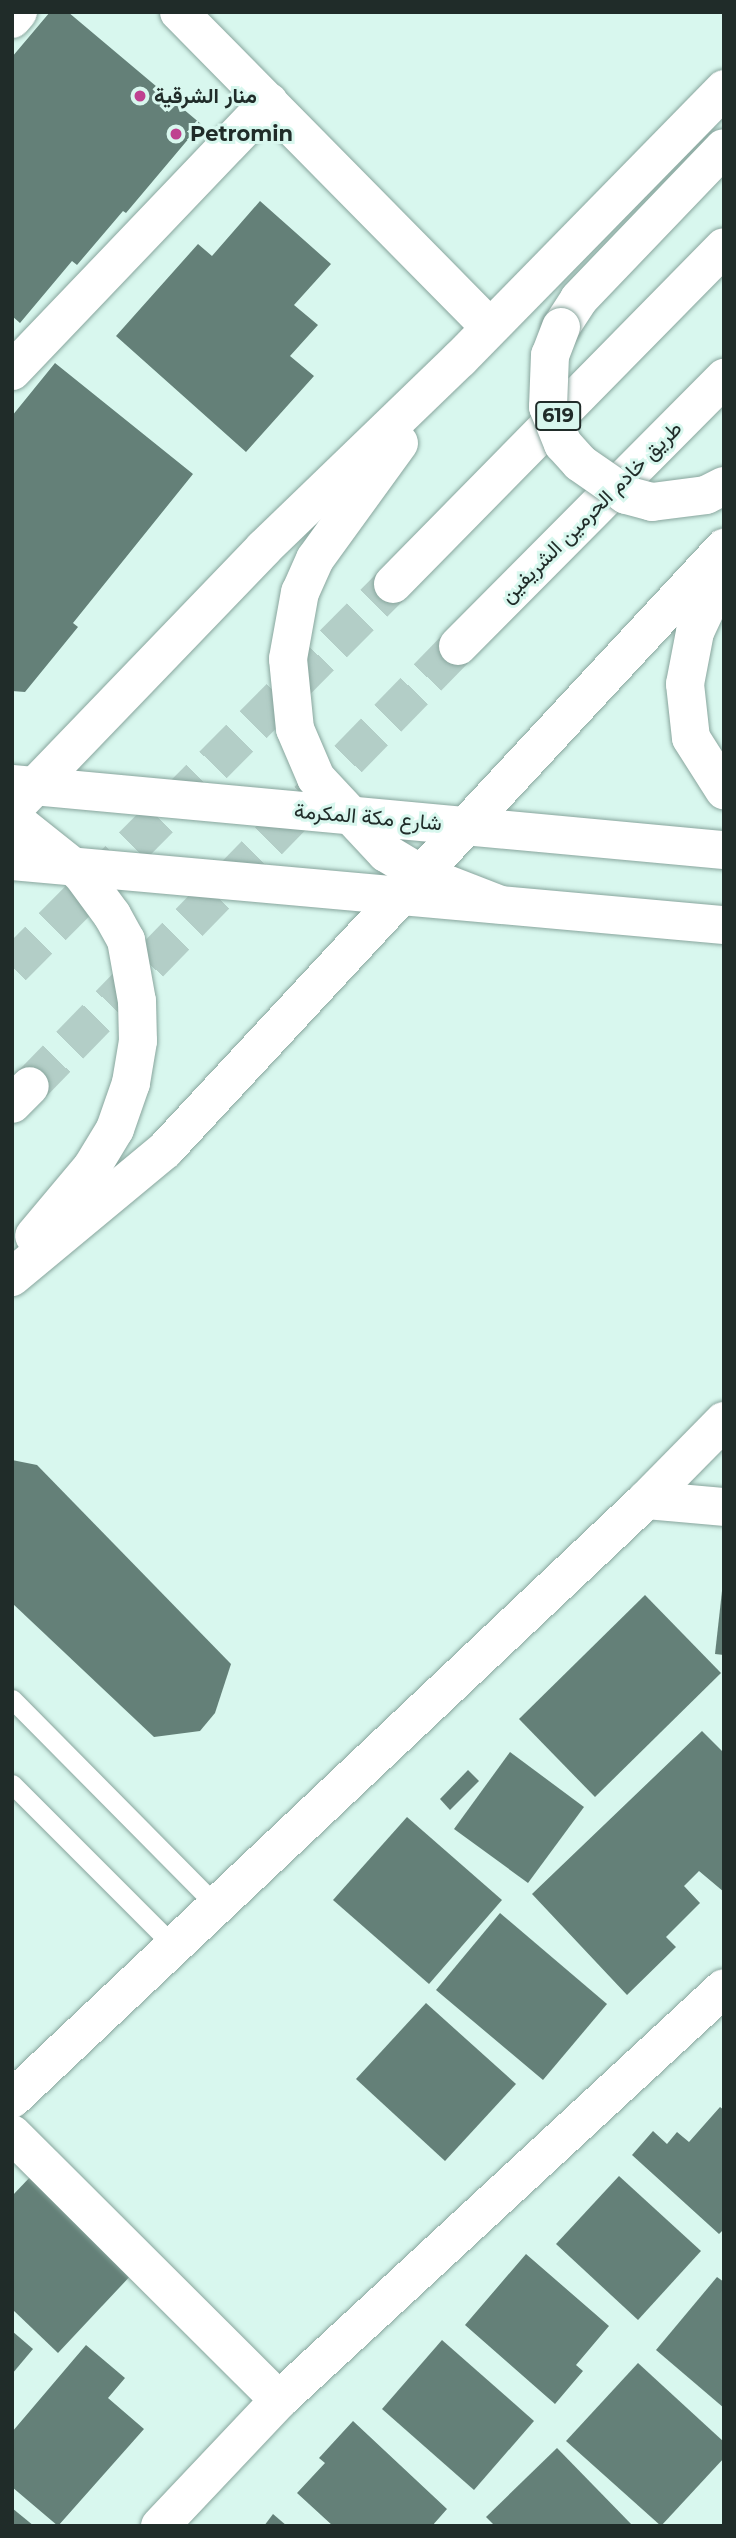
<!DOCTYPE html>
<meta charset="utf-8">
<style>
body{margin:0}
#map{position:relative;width:736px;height:2538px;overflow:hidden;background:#d8f7ee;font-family:Montserrat,Vazirmatn,sans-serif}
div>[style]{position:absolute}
.building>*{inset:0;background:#648078}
.highway-tunnel>*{height:38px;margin-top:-19px;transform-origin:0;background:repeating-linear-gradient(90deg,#b3cec7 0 38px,transparent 0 57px)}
.roads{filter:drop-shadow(0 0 2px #88a59d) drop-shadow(0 0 2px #88a59d)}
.lane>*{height:19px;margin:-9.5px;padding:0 9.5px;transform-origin:9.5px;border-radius:9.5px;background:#fff}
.street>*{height:38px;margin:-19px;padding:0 19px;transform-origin:19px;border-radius:19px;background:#fff}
.secondary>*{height:38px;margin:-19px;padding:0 19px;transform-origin:19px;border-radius:19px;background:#fff}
.primary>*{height:38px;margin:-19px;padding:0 19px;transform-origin:19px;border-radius:19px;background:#fff}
.highway>*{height:38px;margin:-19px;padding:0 19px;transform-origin:19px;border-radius:19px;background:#fff}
.bridges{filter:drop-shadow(0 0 2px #88a59d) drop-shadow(0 0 2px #88a59d)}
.primary-bridge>*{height:38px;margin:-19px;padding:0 19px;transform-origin:19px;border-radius:19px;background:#fff}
.dots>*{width:19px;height:19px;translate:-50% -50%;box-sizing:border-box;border:4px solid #d8f7ee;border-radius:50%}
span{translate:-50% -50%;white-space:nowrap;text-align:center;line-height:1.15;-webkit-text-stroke:6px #d8f7ee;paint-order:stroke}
.shield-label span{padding:2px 5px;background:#d8f7ee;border:2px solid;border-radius:5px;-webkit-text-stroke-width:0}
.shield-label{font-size:19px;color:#202c29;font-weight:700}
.poi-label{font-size:21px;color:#202c29;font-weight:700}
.left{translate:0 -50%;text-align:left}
.street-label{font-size:21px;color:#202c29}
.frame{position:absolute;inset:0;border:14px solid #202c29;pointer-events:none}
</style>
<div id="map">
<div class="building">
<i style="clip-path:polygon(50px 12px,68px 12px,201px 124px,126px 213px,123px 211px,77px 265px,72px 261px,20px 323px,12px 316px,12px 57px)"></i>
<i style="clip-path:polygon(260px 201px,331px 264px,294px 305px,318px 325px,290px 356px,314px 376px,246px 452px,116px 336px,198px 244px,212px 256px)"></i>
<i style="clip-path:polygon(55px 363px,193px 474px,73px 623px,78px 627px,25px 692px,12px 691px,12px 416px)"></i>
<i style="clip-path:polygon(12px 1460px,37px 1465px,231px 1664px,215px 1713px,200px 1731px,154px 1737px,12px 1603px)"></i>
<i style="clip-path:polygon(722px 1591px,724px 1591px,724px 1655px,715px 1654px)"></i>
<i style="clip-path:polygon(645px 1595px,721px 1673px,595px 1797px,519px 1719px)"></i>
<i style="clip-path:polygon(702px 1731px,724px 1753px,724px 1892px,699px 1871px,684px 1886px,700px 1903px,666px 1937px,676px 1947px,627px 1995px,532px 1894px)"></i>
<i style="clip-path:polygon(510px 1752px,584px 1807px,528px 1883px,454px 1829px)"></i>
<i style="clip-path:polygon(468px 1770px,479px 1781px,450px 1810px,440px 1799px)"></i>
<i style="clip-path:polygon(407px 1817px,502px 1900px,429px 1984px,333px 1900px)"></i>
<i style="clip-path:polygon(500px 1913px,607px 2004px,543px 2080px,436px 1990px)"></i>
<i style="clip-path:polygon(426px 2003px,516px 2084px,445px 2161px,356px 2079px)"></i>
<i style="clip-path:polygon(720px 2107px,724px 2110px,724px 2229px,719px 2234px,632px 2155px,653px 2131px,667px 2144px,677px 2132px,689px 2142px)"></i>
<i style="clip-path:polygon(32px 2175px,134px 2272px,58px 2353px,12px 2309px,12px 2196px)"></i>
<i style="clip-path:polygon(619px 2176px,701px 2251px,638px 2320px,556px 2244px)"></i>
<i style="clip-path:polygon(526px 2254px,609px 2326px,576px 2365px,583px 2371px,555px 2404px,465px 2325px)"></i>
<i style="clip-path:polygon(717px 2277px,724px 2282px,724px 2408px,656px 2350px)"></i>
<i style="clip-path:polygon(12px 2331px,33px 2349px,12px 2374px)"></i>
<i style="clip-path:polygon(442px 2340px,534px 2421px,474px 2490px,382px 2409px)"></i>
<i style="clip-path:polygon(86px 2345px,125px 2378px,108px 2398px,144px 2429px,58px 2526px,12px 2487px,12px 2432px)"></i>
<i style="clip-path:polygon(638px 2363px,724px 2442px,724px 2458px,661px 2526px,566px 2441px)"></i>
<i style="clip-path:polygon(353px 2421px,447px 2509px,432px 2526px,333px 2526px,297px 2493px,325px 2463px,319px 2458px)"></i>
<i style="clip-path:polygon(557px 2448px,633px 2526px,495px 2526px,486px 2517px)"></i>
<i style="clip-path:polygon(12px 2508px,34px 2526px,12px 2526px)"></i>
<i style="clip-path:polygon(273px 2514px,287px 2526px,264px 2526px)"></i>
</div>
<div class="highway-tunnel">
<i style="left:12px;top:967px;width:540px;rotate:-45.15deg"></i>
<i style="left:30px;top:1086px;width:614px;rotate:-45.79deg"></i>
</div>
<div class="roads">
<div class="lane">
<i style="left:12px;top:1699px;width:291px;rotate:45.3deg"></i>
<i style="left:12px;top:1784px;width:229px;rotate:45deg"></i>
</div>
<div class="street">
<i style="left:179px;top:12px;width:441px;rotate:45.4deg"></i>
<i style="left:12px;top:19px;width:9px;rotate:-49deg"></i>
<i style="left:12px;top:371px;width:372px;rotate:-46.3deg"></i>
<i style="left:646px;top:1500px;width:111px;rotate:-45.4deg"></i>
<i style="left:12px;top:2099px;width:872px;rotate:-43.37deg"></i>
<i style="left:646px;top:1500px;width:78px;rotate:5.1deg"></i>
<i style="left:12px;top:2134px;width:377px;rotate:44.9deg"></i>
<i style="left:160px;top:2526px;width:173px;rotate:-46.6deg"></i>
<i style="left:279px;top:2400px;width:606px;rotate:-42.79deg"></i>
</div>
<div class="secondary">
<i style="left:724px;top:570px;width:68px;rotate:115.1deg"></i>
<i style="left:695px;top:632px;width:53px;rotate:100.9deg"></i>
<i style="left:685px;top:684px;width:54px;rotate:83.7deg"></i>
<i style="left:691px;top:738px;width:62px;rotate:57.6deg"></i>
<i style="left:12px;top:784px;width:715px;rotate:5.3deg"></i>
<i style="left:12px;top:861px;width:715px;rotate:5.14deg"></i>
</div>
<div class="primary">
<i style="left:561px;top:327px;width:33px;rotate:-57deg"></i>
<i style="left:579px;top:299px;width:209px;rotate:-46.2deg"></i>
<i style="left:399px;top:443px;width:143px;rotate:125.9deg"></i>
<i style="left:315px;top:559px;width:36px;rotate:114deg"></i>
<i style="left:300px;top:592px;width:68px;rotate:100.2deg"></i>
<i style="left:288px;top:659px;width:70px;rotate:84.3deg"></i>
<i style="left:295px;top:729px;width:53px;rotate:66.8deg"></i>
<i style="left:316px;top:778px;width:103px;rotate:47deg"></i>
<i style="left:386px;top:853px;width:41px;rotate:31deg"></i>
<i style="left:421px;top:874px;width:83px;rotate:21.3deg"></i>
<i style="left:12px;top:810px;width:364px;rotate:-46.1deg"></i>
<i style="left:264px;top:548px;width:272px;rotate:-44deg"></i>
<i style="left:460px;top:359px;width:378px;rotate:-45.6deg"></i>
<i style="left:12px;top:818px;width:88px;rotate:38.6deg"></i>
<i style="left:81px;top:873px;width:52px;rotate:53.6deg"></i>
<i style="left:112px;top:915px;width:29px;rotate:61deg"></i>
<i style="left:126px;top:940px;width:62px;rotate:79.8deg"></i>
<i style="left:137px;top:1001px;width:40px;rotate:88.6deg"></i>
<i style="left:138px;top:1041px;width:43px;rotate:99.5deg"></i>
<i style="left:131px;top:1083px;width:49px;rotate:109.2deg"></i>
<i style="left:115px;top:1129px;width:44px;rotate:121.2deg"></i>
<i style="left:92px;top:1167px;width:90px;rotate:130deg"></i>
<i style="left:12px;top:1277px;width:199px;rotate:-39.7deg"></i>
<i style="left:165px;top:1150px;width:822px;rotate:-47.12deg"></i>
</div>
<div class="highway">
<i style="left:393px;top:584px;width:472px;rotate:-45.5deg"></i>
<i style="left:458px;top:646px;width:378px;rotate:-45.2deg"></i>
<i style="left:12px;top:1104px;width:25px;rotate:-45deg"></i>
</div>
</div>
<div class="bridges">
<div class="primary-bridge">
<i style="left:561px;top:327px;width:30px;rotate:111deg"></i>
<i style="left:550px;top:355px;width:52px;rotate:92.2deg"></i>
<i style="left:548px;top:407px;width:40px;rotate:68deg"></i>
<i style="left:563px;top:444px;width:25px;rotate:48deg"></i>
<i style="left:580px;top:463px;width:56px;rotate:34.8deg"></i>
<i style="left:626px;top:495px;width:27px;rotate:15deg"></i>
<i style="left:652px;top:502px;width:54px;rotate:-7.4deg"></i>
<i style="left:706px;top:495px;width:20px;rotate:-27deg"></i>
</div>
</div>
<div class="dots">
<i style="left:140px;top:96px;background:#bf4290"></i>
<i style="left:176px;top:134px;background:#bf4290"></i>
</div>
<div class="shield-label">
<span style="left:558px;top:416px">619</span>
</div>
<div class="poi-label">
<span class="left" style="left:154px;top:96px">منار الشرقية</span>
<span class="left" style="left:190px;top:134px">Petromin</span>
</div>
<div class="street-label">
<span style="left:591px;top:512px;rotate:-45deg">طريق خادم الحرمين الشريفين</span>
<span style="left:368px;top:817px;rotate:5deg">شارع مكة المكرمة</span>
</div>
<div class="frame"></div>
</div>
